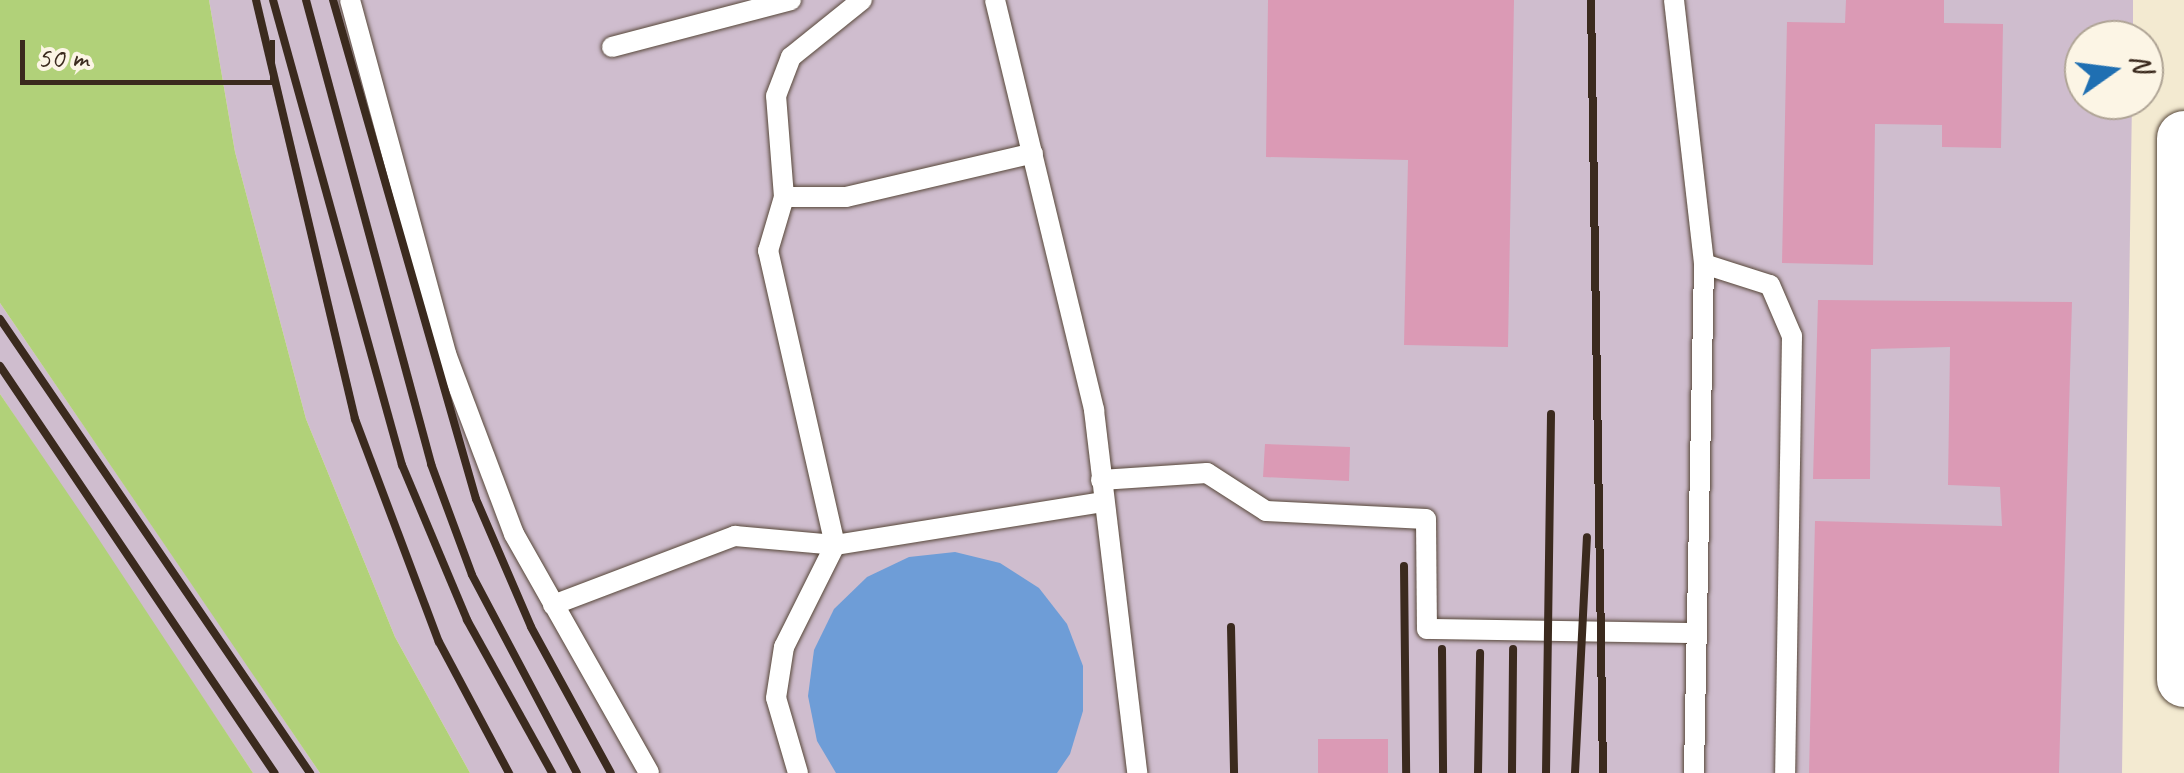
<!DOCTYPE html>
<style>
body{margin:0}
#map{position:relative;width:2184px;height:773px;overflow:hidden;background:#f3ead1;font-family:Caveat,sans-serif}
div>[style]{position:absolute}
.industrial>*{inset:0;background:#cfbdce}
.green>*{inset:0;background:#b1d179}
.water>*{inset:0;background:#6e9dd7}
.building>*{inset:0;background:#db9ab5}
.roads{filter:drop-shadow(0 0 2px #574739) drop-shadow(0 0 2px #574739)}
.lane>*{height:20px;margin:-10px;padding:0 10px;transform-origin:10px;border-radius:10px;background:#fff}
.secondary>*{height:55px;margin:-27.5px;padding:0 27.5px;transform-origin:27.5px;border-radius:27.5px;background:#fff}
.rail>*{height:8px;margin:-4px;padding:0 4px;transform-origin:4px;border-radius:4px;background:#3b2a1e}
span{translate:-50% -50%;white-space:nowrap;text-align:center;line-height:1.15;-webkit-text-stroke:9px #fcf5e5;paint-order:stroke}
.north{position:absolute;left:2064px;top:20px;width:100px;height:100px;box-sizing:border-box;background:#fcf5e5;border:2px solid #afa495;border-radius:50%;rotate:76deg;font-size:28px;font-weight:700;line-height:40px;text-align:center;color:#3b2a1e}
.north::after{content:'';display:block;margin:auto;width:35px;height:45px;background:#1f6fb2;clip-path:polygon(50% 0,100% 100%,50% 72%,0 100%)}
.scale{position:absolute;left:20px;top:40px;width:255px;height:45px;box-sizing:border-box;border:5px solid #3b2a1e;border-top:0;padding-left:12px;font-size:30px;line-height:35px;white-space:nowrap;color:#3b2a1e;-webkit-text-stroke:8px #fcf5e5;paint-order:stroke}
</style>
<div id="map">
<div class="industrial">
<i style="clip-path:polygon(209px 0,2133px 0,2133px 40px,2084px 40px,2084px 100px,2132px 100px,2122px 773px,470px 773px,395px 637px,306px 419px,235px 152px)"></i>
<i style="clip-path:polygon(0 303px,243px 659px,320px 773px,253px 773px,0 394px)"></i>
</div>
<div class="green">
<i style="clip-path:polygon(0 0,209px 0,235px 152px,306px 419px,395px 637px,470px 773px,320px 773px,0 303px)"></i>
<i style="clip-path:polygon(0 394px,92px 529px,253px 773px,0 773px)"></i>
</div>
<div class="water">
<i style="clip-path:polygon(955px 552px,1000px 563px,1039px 588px,1067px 624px,1083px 666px,1083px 711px,1070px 754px,1057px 773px,836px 773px,817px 741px,808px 696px,814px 650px,834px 609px,867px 577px,909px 557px)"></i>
</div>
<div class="building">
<i style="clip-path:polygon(1268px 0,1514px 0,1508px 347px,1404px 345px,1408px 160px,1266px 157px)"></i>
<i style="clip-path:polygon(1846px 0,1944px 0,1944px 23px,2003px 24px,2001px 148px,1942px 147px,1942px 125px,1875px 124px,1873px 265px,1782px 263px,1787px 22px,1845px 23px)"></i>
<i style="clip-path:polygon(1818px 300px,2072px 302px,2059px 773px,1809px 773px,1815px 521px,2002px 526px,2000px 487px,1948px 485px,1950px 347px,1871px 349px,1870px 479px,1813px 479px)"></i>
<i style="clip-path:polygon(1265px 444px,1350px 447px,1349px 481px,1263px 477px)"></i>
<i style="clip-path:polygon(1318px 739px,1388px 739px,1388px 773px,1318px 773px)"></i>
</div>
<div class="roads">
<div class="lane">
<i style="left:350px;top:0;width:367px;rotate:74.8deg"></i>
<i style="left:446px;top:354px;width:192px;rotate:69.3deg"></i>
<i style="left:514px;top:534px;width:274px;rotate:60.5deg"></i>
<i style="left:995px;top:0;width:422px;rotate:76.4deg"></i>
<i style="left:1094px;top:410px;width:366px;rotate:83.2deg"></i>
<i style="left:1674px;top:0;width:266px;rotate:83.5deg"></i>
<i style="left:1704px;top:264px;width:509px;rotate:91.13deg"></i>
<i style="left:612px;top:47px;width:185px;rotate:-14.7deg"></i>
<i style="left:784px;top:197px;width:62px"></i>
<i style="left:846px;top:197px;width:192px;rotate:-13.2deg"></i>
<i style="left:1704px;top:264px;width:69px;rotate:17.7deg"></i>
<i style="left:1770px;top:285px;width:56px;rotate:66.7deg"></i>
<i style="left:1792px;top:336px;width:437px;rotate:90.9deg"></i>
<i style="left:1101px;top:480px;width:106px;rotate:-3.8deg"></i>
<i style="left:1207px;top:473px;width:70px;rotate:32.8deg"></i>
<i style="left:1266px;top:511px;width:160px;rotate:2.9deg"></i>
<i style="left:1426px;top:519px;width:110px;rotate:89.5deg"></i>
<i style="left:1427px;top:629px;width:268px;rotate:0.9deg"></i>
<i style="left:553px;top:605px;width:195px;rotate:-20.8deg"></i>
<i style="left:735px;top:536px;width:100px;rotate:5.1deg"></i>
<i style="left:835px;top:545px;width:302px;rotate:-102.8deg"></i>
<i style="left:768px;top:251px;width:56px;rotate:-73.5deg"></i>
<i style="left:784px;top:197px;width:101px;rotate:-94.5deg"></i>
<i style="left:776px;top:96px;width:42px;rotate:-69deg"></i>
<i style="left:791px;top:57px;width:91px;rotate:-38.8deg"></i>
<i style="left:798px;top:773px;width:78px;rotate:-106.3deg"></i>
<i style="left:776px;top:698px;width:52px;rotate:-81.1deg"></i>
<i style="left:784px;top:647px;width:114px;rotate:-63.4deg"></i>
<i style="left:835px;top:545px;width:270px;rotate:-9.1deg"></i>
</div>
<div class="secondary">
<i style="left:2184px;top:138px;width:541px;rotate:90deg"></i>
</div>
</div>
<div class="rail">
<i style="left:256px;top:0;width:431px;rotate:76.7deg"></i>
<i style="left:355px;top:419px;width:238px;rotate:69.4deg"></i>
<i style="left:439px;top:642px;width:149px;rotate:61.9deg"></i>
<i style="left:273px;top:0;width:483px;rotate:74.5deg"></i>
<i style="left:402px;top:465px;width:168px;rotate:67.2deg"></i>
<i style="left:467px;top:620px;width:175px;rotate:60.9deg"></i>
<i style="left:306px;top:0;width:481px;rotate:74.9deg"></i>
<i style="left:431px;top:464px;width:118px;rotate:69.7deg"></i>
<i style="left:472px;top:575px;width:224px;rotate:62.1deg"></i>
<i style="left:333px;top:0;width:519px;rotate:74.01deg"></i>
<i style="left:476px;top:499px;width:139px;rotate:66.7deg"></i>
<i style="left:531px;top:627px;width:166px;rotate:61.3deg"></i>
<i style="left:1591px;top:0;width:773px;rotate:89.11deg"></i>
<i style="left:0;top:319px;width:550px;rotate:55.67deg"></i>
<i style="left:0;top:366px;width:491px;rotate:56deg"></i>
<i style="left:1404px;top:566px;width:207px;rotate:89.4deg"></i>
<i style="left:1231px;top:627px;width:146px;rotate:88.8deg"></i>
<i style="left:1442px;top:649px;width:124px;rotate:89.5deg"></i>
<i style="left:1478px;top:773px;width:120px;rotate:-89deg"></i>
<i style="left:1512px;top:773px;width:124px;rotate:-89.5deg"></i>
<i style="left:1546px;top:773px;width:359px;rotate:-89.2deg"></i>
<i style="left:1575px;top:773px;width:236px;rotate:-87.1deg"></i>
</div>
<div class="north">N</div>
<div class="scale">50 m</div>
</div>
